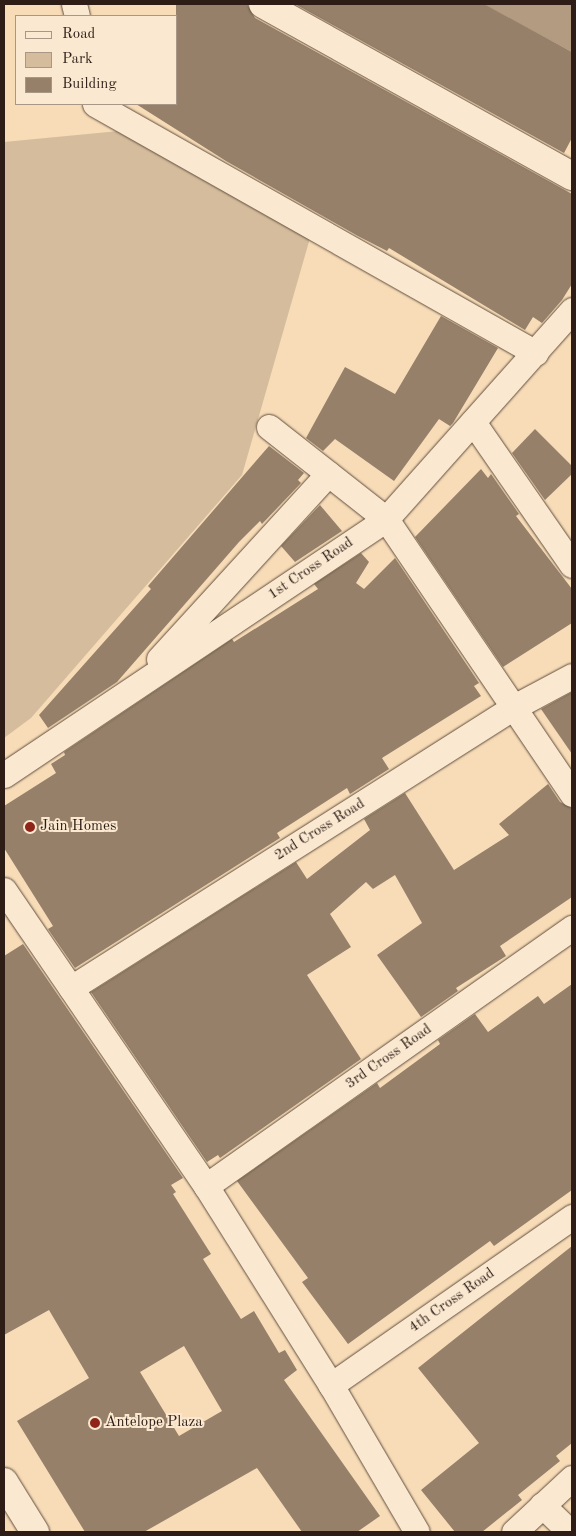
<!DOCTYPE html>
<style>
body{margin:0}
#map{position:relative;width:576px;height:1536px;overflow:hidden;background:#f7dcb7;font-family:"Old Standard TT",serif}
div>[style]{position:absolute}
.green>*{inset:0;background:#d5bc9c}
.water>*{inset:0;background:#b29b80}
.building>*{inset:0;background:#96806a}
.roads{filter:drop-shadow(0 0 1px #604d3e) drop-shadow(0 0 1px #604d3e)}
.minor>*{height:25px;margin:-12.5px;padding:0 12.5px;transform-origin:12.5px;border-radius:12.5px;background:#fae8d0}
.tertiary>*{height:28px;margin:-14px;padding:0 14px;transform-origin:14px;border-radius:14px;background:#fae8d0}
.secondary>*{height:28px;margin:-14px;padding:0 14px;transform-origin:14px;border-radius:14px;background:#fae8d0}
.dots>*{width:14px;height:14px;translate:-50% -50%;box-sizing:border-box;border:2px solid #fae8d0;border-radius:50%}
span{translate:-50% -50%;white-space:nowrap;text-align:center;line-height:1.15;-webkit-text-stroke:4px #fae8d0;paint-order:stroke}
.street-label{font-size:15px;color:#2d1d16}
.poi-label{font-size:15px;color:#2d1d16}
.left{translate:0 -50%;text-align:left}
.frame{position:absolute;inset:0;border:5px solid #2d1d16;pointer-events:none}
.legend{position:absolute;left:15px;top:15px;width:162px;height:90px;box-sizing:border-box;background:#fae8d0;border:1px solid #a89786;margin:0;padding:6px 9px;list-style:none;font-size:15px;color:#2d1d16}
.legend li{display:flex;align-items:center;gap:10px;height:25px}
.legend b{width:25px;border:1px solid #a89786}
</style>
<div id="map">
<div class="green">
<i style="clip-path:polygon(119px 131px,310px 238px,242px 475px,31px 718px,4px 738px,4px 142px)"></i>
</div>
<div class="water">
<i style="clip-path:polygon(483px 4px,572px 4px,572px 52px)"></i>
</div>
<div class="building">
<i style="clip-path:polygon(176px 4px,247px 4px,255px 18px,572px 194px,572px 284px,562px 300px,542px 323px,533px 317px,525px 330px,389px 248px,387px 251px,358px 236px,226px 161px,136px 104px,176px 104px)"></i>
<i style="clip-path:polygon(295px 4px,484px 4px,572px 52px,572px 138px,564px 153px)"></i>
<i style="clip-path:polygon(441px 316px,498px 348px,453px 423px,450px 426px,439px 419px,394px 481px,335px 439px,323px 451px,306px 438px,345px 367px,395px 394px)"></i>
<i style="clip-path:polygon(535px 429px,572px 466px,572px 474px,545px 500px,512px 453px)"></i>
<i style="clip-path:polygon(269px 446px,304px 473px,298px 480px,301px 483px,262px 524px,260px 521px,239px 542px,117px 682px,48px 728px,39px 715px,151px 589px,148px 586px)"></i>
<i style="clip-path:polygon(481px 469px,488px 478px,491px 474px,519px 514px,516px 516px,572px 589px,572px 623px,503px 667px,415px 537px)"></i>
<i style="clip-path:polygon(320px 505px,342px 531px,295px 562px,281px 546px)"></i>
<i style="clip-path:polygon(361px 553px,369px 562px,356px 583px,364px 589px,395px 558px,479px 683px,474px 686px,481px 696px,382px 758px,389px 769px,350px 794px,347px 788px,277px 833px,280px 838px,75px 968px,48px 929px,53px 926px,4px 848px,4px 806px,56px 773px,51px 764px,65px 755px,64px 752px,232px 639px,234px 642px,318px 589px,314px 584px)"></i>
<i style="clip-path:polygon(572px 692px,572px 754px,541px 709px)"></i>
<i style="clip-path:polygon(548px 784px,560px 802px,572px 808px,572px 897px,500px 946px,506px 956px,456px 988px,458px 991px,421px 1017px,377px 955px,422px 923px,395px 875px,373px 889px,366px 882px,330px 914px,351px 947px,307px 975px,361px 1059px,220px 1158px,218px 1155px,207px 1162px,91px 992px,296px 862px,307px 879px,370px 830px,364px 819px,405px 793px,454px 870px,509px 835px,499px 824px)"></i>
<i style="clip-path:polygon(evenodd,23px 944px,183px 1178px,171px 1185px,176px 1192px,173px 1194px,211px 1254px,203px 1259px,241px 1319px,254px 1311px,279px 1353px,285px 1350px,297px 1370px,284px 1380px,380px 1516px,357px 1532px,302px 1532px,257px 1468px,144px 1532px,85px 1532px,17px 1421px,89px 1378px,49px 1310px,4px 1335px,4px 956px,23px 944px,184px 1346px,222px 1411px,179px 1436px,140px 1372px,184px 1346px)"></i>
<i style="clip-path:polygon(572px 984px,572px 1190px,494px 1246px,490px 1241px,348px 1344px,302px 1282px,308px 1278px,237px 1181px,377px 1083px,380px 1088px,440px 1044px,438px 1040px,475px 1014px,488px 1032px,538px 996px,544px 1004px)"></i>
<i style="clip-path:polygon(572px 1246px,572px 1443px,556px 1456px,560px 1461px,518px 1495px,522px 1500px,482px 1532px,455px 1532px,421px 1490px,479px 1443px,418px 1368px)"></i>
</div>
<div class="roads">
<div class="minor">
<i style="left:74px;top:4px;width:12px;rotate:76deg"></i>
<i style="left:95px;top:104px;width:506px;rotate:29.45deg"></i>
<i style="left:473px;top:422px;width:174px;rotate:55.3deg"></i>
<i style="left:269px;top:427px;width:149px;rotate:38.2deg"></i>
<i style="left:386px;top:519px;width:332px;rotate:55.9deg"></i>
<i style="left:159px;top:659px;width:251px;rotate:-47.6deg"></i>
<i style="left:4px;top:775px;width:460px;rotate:-33.8deg"></i>
<i style="left:386px;top:519px;width:280px;rotate:-48.3deg"></i>
<i style="left:4px;top:890px;width:358px;rotate:55.7deg"></i>
<i style="left:206px;top:1186px;width:235px;rotate:57.9deg"></i>
<i style="left:331px;top:1385px;width:170px;rotate:59.7deg"></i>
<i style="left:71px;top:988px;width:525px;rotate:-32.39deg"></i>
<i style="left:514px;top:707px;width:66px;rotate:-28.1deg"></i>
<i style="left:206px;top:1186px;width:448px;rotate:-35.2deg"></i>
<i style="left:331px;top:1385px;width:294px;rotate:-34.9deg"></i>
<i style="left:542px;top:1505px;width:39px;rotate:44deg"></i>
<i style="left:514px;top:1532px;width:79px;rotate:-43deg"></i>
</div>
<div class="tertiary">
<i style="left:263px;top:4px;width:354px;rotate:29.1deg"></i>
</div>
<div class="secondary">
<i style="left:4px;top:1482px;width:59px;rotate:58.2deg"></i>
</div>
</div>
<div class="dots">
<i style="left:30px;top:827px;background:#8f2418"></i>
<i style="left:95px;top:1423px;background:#8f2418"></i>
</div>
<div class="street-label">
<span style="left:311px;top:569px;rotate:-34deg">1st Cross Road</span>
<span style="left:320px;top:830px;rotate:-32deg">2nd Cross Road</span>
<span style="left:389px;top:1057px;rotate:-35deg">3rd Cross Road</span>
<span style="left:452px;top:1301px;rotate:-35deg">4th Cross Road</span>
</div>
<div class="poi-label">
<span class="left" style="left:40px;top:827px">Jain Homes</span>
<span class="left" style="left:105px;top:1423px">Antelope Plaza</span>
</div>
<div class="frame"></div>
<ul class="legend">
<li><b style="height:6px;background:#fae8d0"></b>Road</li>
<li><b style="height:14px;background:#d5bc9c"></b>Park</li>
<li><b style="height:14px;background:#96806a"></b>Building</li>
</ul>
</div>
